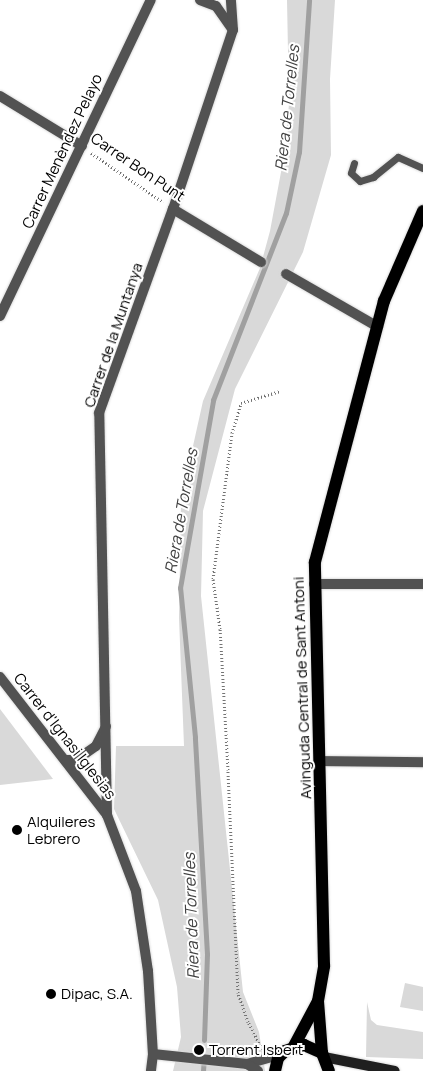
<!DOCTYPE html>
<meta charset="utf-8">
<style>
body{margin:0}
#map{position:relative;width:423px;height:1071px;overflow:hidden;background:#fff;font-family:Manrope,sans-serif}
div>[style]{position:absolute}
.green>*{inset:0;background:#d9d9d9}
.stream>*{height:5px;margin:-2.5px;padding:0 2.5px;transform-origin:2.5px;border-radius:2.5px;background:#a0a0a0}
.path>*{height:3px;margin-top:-1.5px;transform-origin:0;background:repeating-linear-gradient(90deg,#747474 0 1px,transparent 0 3.5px)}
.roads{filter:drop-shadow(0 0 1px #dbdbdb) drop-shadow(0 0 1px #dbdbdb)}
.lane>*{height:7px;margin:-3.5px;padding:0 3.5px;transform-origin:3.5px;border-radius:3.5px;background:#525252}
.street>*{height:10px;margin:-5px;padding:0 5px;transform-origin:5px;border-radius:5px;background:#525252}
.secondary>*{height:10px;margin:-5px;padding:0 5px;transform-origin:5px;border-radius:5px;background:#1f1f1f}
.primary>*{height:12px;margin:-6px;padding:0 6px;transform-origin:6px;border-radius:6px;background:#000}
.dots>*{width:14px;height:14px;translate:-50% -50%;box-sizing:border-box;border:2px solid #fff;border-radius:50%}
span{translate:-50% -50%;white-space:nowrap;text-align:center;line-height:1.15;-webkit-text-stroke:4px #fff;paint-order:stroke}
.street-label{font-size:15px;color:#000}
.poi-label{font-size:15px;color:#000}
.left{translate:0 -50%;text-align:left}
.water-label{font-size:16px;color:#414141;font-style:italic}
</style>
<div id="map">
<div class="green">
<i style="clip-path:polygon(287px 0,335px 0,330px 79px,331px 155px,303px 252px,235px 389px,203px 511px,201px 596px,243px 992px,259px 1032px,265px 1071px,173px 1071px,181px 1037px,177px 987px,158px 900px,114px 809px,116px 746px,184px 746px,179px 618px,181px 500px,203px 401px,260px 268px,270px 231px,284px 156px,289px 104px)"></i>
<i style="clip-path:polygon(0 709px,53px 779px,0 785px)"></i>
<i style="clip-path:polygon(405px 983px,423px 987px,423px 1011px,400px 1007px)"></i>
<i style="clip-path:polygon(367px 1002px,371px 1020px,377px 1025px,423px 1032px,423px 1059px,366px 1057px)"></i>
</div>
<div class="stream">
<i style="left:204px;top:1040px;width:86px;rotate:-88deg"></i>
<i style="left:207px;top:954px;width:217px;rotate:-93.2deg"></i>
<i style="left:195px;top:737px;width:150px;rotate:-95.7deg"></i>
<i style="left:180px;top:588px;width:191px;rotate:-80deg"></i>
<i style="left:213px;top:400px;width:201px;rotate:-68.7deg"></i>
<i style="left:286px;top:213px;width:62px;rotate:-78deg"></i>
<i style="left:299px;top:152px;width:152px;rotate:-86.2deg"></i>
<i style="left:203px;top:1071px;width:13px;rotate:-86deg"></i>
</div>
<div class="path">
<i style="left:91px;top:153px;width:87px;rotate:34.2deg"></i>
<i style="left:262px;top:1049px;width:30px;rotate:-117deg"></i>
<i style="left:248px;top:1022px;width:31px;rotate:-109deg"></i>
<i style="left:238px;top:993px;width:223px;rotate:-92.6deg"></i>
<i style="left:228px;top:770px;width:141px;rotate:-93.2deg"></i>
<i style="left:220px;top:629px;width:50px;rotate:-98deg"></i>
<i style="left:213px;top:579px;width:147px;rotate:-82.6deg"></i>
<i style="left:232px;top:433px;width:31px;rotate:-73deg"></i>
<i style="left:241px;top:403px;width:41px;rotate:-17.1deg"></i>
</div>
<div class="roads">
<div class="lane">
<i style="left:354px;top:163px;width:10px;rotate:107deg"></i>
<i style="left:351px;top:173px;width:12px;rotate:42deg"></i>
<i style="left:360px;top:181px;width:14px;rotate:-17deg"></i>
<i style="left:373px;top:177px;width:32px;rotate:-39deg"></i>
<i style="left:398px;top:157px;width:27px;rotate:24deg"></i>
</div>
<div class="street">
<i style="left:200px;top:0;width:17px;rotate:21deg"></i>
<i style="left:216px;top:6px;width:29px;rotate:55deg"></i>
<i style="left:0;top:96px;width:96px;rotate:31.4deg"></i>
<i style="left:173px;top:209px;width:103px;rotate:31.1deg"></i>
<i style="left:286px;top:274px;width:106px;rotate:29.9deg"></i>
<i style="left:0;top:316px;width:350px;rotate:-64.5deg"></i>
<i style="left:314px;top:584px;width:109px"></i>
<i style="left:0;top:677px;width:175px;rotate:52.2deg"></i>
<i style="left:107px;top:815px;width:81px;rotate:69.1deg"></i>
<i style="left:136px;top:891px;width:81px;rotate:81.5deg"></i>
<i style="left:148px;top:971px;width:83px;rotate:86.6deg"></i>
<i style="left:153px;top:1054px;width:17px;rotate:97deg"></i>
<i style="left:67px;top:760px;width:9px"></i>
<i style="left:76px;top:760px;width:24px;rotate:-35deg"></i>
<i style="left:96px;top:746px;width:22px;rotate:-63deg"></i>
<i style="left:320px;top:761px;width:103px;rotate:0.6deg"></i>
<i style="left:107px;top:815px;width:402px;rotate:-91.1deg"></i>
<i style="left:99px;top:413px;width:217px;rotate:-70.1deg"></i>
<i style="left:173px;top:209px;width:189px;rotate:-71.5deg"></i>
<i style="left:233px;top:30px;width:30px;rotate:-94deg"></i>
<i style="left:153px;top:1054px;width:95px;rotate:6.1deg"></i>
<i style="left:247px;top:1064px;width:36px;rotate:-16deg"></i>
<i style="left:247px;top:1064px;width:13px;rotate:32deg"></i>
</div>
<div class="secondary">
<i style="left:324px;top:1057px;width:72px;rotate:11.2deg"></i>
</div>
<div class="primary">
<i style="left:294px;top:1046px;width:49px;rotate:-61.9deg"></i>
<i style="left:322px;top:1053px;width:52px;rotate:-94.4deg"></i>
<i style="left:318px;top:1001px;width:36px;rotate:-80deg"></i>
<i style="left:324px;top:966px;width:404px;rotate:-91.3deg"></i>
<i style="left:315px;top:562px;width:270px;rotate:-75.2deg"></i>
<i style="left:384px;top:301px;width:98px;rotate:-66.6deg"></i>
<i style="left:275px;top:1071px;width:13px;rotate:-77deg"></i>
<i style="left:278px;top:1058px;width:10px;rotate:-45deg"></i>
<i style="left:285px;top:1051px;width:20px;rotate:-18deg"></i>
<i style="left:304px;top:1045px;width:20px;rotate:24deg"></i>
<i style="left:322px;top:1053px;width:19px;rotate:69deg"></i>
</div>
</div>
<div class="dots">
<i style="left:17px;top:830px;background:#000"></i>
<i style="left:51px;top:994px;background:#000"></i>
<i style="left:199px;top:1050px;background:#000"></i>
</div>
<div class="street-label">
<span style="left:62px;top:151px;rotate:-65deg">Carrer Menèndez Pelayo</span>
<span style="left:138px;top:167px;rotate:34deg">Carrer Bon Punt</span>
<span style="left:113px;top:335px;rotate:-71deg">Carrer de la Muntanya</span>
<span style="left:302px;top:688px;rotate:-92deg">Avinguda Central de Sant Antoni</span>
<span style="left:65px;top:736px;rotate:52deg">Carrer d'Ignasi Iglesias</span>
</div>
<div class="poi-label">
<span class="left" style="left:27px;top:830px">Alquileres<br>Lebrero</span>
<span class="left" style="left:61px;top:994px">Dipac, S.A.</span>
<span class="left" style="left:209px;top:1050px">Torrent Isbert</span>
</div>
<div class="water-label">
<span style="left:287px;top:108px;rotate:-84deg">Riera de Torrelles</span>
<span style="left:181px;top:511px;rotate:-80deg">Riera de Torrelles</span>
<span style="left:191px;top:916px;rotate:-92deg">Riera de Torrelles</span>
</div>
</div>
